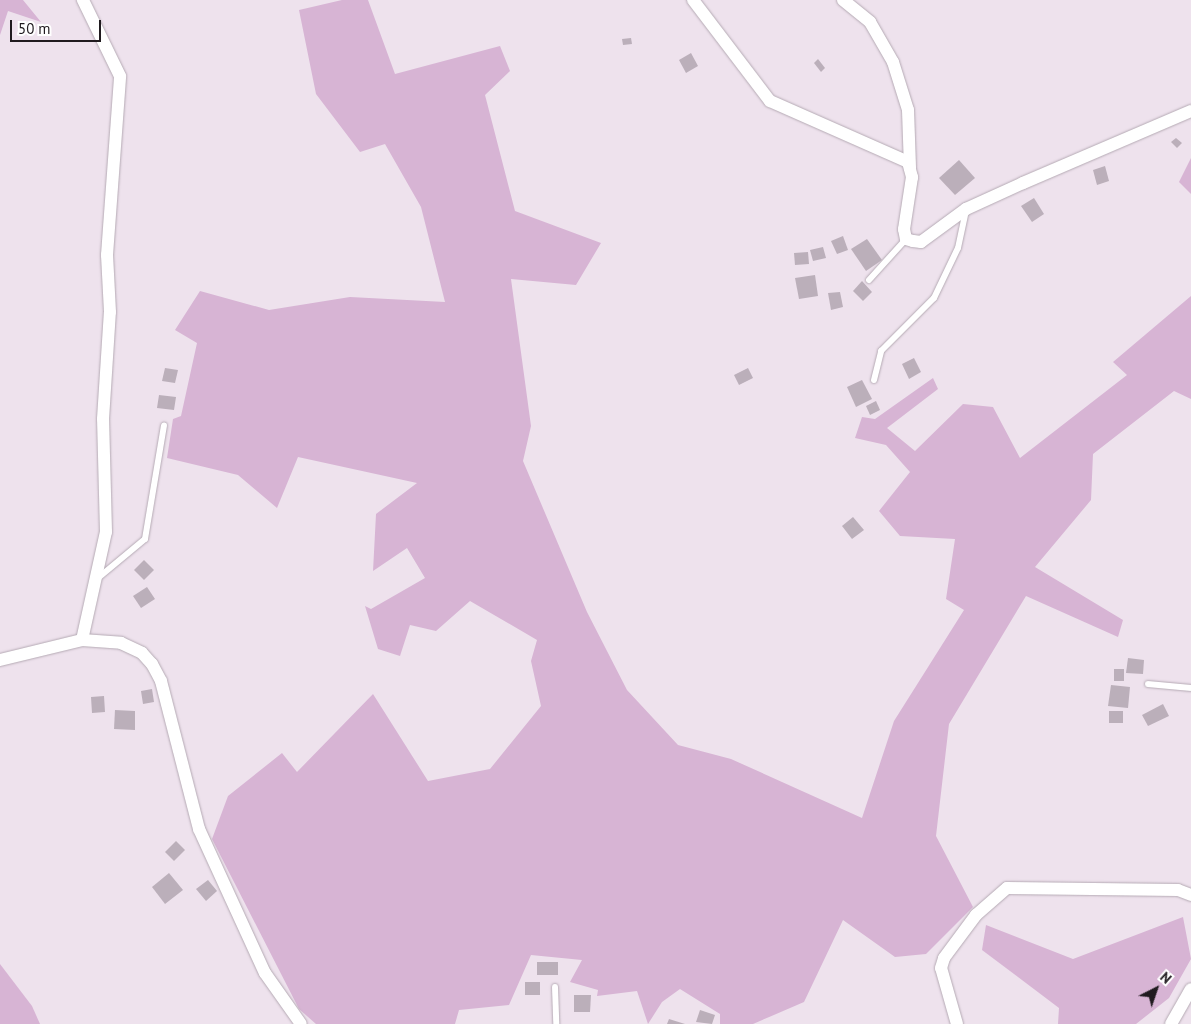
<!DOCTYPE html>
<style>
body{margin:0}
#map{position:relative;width:1191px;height:1024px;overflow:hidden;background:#eee2ed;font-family:"PT Sans",sans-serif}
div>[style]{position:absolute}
.green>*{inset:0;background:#d7b4d4}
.building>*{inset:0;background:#bbafba}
.roads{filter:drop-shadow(0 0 1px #b5aab4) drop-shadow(0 0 1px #b5aab4)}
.lane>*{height:6px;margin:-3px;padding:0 3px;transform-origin:3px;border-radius:3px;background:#fff}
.street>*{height:12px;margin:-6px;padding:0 6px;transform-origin:6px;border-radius:6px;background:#fff}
span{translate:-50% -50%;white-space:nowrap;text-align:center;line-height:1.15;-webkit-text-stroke:4.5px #fff;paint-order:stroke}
.north{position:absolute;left:1131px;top:964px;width:50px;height:50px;-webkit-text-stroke:4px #fff;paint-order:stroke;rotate:41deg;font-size:14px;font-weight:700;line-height:20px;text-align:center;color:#201b1f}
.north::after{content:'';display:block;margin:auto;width:18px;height:22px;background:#201b1f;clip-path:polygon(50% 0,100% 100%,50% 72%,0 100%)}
.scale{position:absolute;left:10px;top:20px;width:91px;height:22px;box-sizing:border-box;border:2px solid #201b1f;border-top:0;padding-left:6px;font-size:15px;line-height:18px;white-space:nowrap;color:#201b1f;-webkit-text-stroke:4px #fff;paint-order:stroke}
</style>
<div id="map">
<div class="green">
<i style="clip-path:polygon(0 0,23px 0,41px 22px,8px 11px,0 35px)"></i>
<i style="clip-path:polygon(342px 0,368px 0,395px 74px,500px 46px,510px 71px,485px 95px,515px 211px,601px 243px,576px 285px,511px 279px,531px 426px,523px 461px,587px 612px,627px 690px,678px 745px,731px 759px,862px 818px,894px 721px,964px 610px,946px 599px,955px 539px,900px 536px,879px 511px,910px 472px,886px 445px,855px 438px,862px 417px,875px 419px,933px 378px,938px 389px,887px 428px,915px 451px,963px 404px,993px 407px,1020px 458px,1127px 375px,1113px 362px,1191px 296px,1191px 399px,1174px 391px,1093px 454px,1091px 500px,1035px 567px,1123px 620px,1118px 637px,1026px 596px,949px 724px,936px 836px,973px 907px,926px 954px,895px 957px,843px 920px,804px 1002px,753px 1024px,720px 1024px,720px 1014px,680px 989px,662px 1002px,648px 1024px,637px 991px,597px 996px,598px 990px,570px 982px,582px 960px,531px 955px,509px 1005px,459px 1010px,455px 1024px,316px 1024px,299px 1009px,212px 839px,228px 796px,282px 753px,297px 772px,373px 694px,428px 781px,490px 769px,541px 706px,531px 661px,537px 640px,470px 601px,436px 631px,410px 625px,400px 656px,378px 649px,365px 606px,371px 609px,425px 578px,407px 548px,373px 571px,376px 514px,417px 483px,298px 457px,277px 508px,238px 475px,167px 458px,173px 419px,181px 416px,197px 343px,175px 330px,200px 291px,269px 310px,350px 297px,445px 302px,421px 207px,385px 144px,360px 152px,316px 94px,299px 10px)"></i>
<i style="clip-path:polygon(1191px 158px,1191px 194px,1179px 182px)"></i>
<i style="clip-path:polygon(1183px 917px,1191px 959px,1169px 998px,1136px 1024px,1058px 1024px,1059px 1008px,982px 950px,986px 925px,1073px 959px)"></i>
<i style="clip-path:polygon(0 964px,32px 1006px,40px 1024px,0 1024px)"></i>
</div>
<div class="building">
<i style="clip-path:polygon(631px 38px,632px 44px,623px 45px,622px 39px)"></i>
<i style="clip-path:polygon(691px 53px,698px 66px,686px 73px,679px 60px)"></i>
<i style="clip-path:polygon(818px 59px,825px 68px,821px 72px,814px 63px)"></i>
<i style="clip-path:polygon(1176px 138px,1182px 143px,1177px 148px,1171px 142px)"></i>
<i style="clip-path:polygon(959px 160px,975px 178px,955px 195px,939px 178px)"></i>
<i style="clip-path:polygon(1105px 166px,1109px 181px,1097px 185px,1093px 170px)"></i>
<i style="clip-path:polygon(1034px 198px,1044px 214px,1032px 222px,1021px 206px)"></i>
<i style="clip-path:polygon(843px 236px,848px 250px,837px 254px,831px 241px)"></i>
<i style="clip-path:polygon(867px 239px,882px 260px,866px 271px,851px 249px)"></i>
<i style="clip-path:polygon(823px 247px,826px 258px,813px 261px,810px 250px)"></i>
<i style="clip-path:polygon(808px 252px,809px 264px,795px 265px,794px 253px)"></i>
<i style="clip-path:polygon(815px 275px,818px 296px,799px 299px,795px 278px)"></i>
<i style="clip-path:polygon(862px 281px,872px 292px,863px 301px,853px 291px)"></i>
<i style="clip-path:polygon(840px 292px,843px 307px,831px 310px,828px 293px)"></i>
<i style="clip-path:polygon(914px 358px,921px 372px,909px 379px,902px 364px)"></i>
<i style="clip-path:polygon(165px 368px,178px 370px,175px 383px,162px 381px)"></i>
<i style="clip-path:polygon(748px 368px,753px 378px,739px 385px,734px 375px)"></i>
<i style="clip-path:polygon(862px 380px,872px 399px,856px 407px,847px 387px)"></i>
<i style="clip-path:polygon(159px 395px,176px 397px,174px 410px,157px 408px)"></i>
<i style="clip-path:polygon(876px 401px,880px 410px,870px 415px,866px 406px)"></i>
<i style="clip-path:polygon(853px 517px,864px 530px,852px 539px,842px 526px)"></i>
<i style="clip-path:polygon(144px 560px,154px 570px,144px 580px,134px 570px)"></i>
<i style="clip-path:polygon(147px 587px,155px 599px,141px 608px,133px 596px)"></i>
<i style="clip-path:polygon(1128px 658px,1144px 660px,1143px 674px,1126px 673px)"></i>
<i style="clip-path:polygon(1114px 669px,1124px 669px,1124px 681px,1114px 681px)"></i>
<i style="clip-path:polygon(1111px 685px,1130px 687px,1128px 708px,1108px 706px)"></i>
<i style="clip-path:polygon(152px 689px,154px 702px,143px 704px,141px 691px)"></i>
<i style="clip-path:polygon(104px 696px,105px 712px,92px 713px,91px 697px)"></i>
<i style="clip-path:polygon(1163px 704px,1169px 716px,1148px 726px,1142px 715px)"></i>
<i style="clip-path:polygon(115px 710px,135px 711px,135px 730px,114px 729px)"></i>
<i style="clip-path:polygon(1109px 711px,1123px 711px,1123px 723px,1109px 723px)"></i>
<i style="clip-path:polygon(176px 841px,185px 850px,174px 861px,165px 852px)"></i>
<i style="clip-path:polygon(169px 873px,183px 890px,165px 904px,152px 887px)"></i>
<i style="clip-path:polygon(208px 880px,217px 891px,206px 901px,196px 889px)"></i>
<i style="clip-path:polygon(537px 962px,558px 962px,558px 975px,537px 975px)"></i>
<i style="clip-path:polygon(525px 982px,540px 982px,540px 995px,525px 995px)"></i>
<i style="clip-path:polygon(574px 995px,591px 995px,590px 1012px,574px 1012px)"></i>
<i style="clip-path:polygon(700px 1010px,715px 1015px,712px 1024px,696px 1022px)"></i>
<i style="clip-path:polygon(669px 1019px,685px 1024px,667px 1024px)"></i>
</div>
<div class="roads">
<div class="lane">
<i style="left:869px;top:280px;width:55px;rotate:-47.9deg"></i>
<i style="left:874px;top:380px;width:30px;rotate:-76deg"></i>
<i style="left:881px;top:351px;width:75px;rotate:-45deg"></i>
<i style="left:934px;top:298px;width:55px;rotate:-64.4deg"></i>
<i style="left:958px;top:248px;width:38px;rotate:-78deg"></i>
<i style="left:98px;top:578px;width:61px;rotate:-39.7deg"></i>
<i style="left:145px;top:539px;width:115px;rotate:-80.5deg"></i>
<i style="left:1148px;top:684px;width:43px;rotate:5.3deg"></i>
<i style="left:555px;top:987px;width:37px;rotate:88deg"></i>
</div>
<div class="street">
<i style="left:693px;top:0;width:127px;rotate:52.7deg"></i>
<i style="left:770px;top:101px;width:151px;rotate:23.8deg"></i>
<i style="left:908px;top:162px;width:16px;rotate:75deg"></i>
<i style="left:912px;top:177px;width:53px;rotate:98.7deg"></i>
<i style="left:904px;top:229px;width:10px;rotate:79deg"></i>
<i style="left:906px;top:239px;width:7px;rotate:16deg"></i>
<i style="left:913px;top:241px;width:8px;rotate:7deg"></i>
<i style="left:921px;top:242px;width:56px;rotate:-36.3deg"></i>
<i style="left:966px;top:209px;width:63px;rotate:-24.5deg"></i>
<i style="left:1023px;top:183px;width:183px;rotate:-23.2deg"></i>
<i style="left:843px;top:0;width:35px;rotate:39deg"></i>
<i style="left:870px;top:22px;width:46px;rotate:60.1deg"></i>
<i style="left:893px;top:62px;width:50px;rotate:72.6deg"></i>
<i style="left:908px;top:110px;width:58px;rotate:88deg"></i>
<i style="left:82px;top:640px;width:111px;rotate:-77.5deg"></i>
<i style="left:106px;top:532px;width:113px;rotate:-91.5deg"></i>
<i style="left:103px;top:419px;width:107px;rotate:-86.3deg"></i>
<i style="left:110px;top:312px;width:57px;rotate:-93deg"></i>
<i style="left:107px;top:255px;width:179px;rotate:-85.8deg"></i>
<i style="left:120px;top:76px;width:85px;rotate:-116deg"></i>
<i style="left:0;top:660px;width:84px;rotate:-13.7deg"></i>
<i style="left:82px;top:640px;width:39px;rotate:4deg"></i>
<i style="left:121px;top:643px;width:23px;rotate:25deg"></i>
<i style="left:142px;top:653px;width:15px;rotate:48deg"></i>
<i style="left:152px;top:664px;width:19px;rotate:62deg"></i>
<i style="left:161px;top:681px;width:153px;rotate:75.6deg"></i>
<i style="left:199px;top:829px;width:158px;rotate:65.4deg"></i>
<i style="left:265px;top:973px;width:62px;rotate:54.8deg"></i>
<i style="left:957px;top:1024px;width:58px;rotate:-105.9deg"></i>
<i style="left:941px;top:968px;width:10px;rotate:-73deg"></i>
<i style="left:944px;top:958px;width:54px;rotate:-53.3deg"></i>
<i style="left:976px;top:915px;width:41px;rotate:-41.1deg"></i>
<i style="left:1007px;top:888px;width:171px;rotate:0.7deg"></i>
<i style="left:1178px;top:890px;width:14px;rotate:21deg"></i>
<i style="left:1171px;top:1024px;width:40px;rotate:-60.3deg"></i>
</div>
</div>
<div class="north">N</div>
<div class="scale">50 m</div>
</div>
